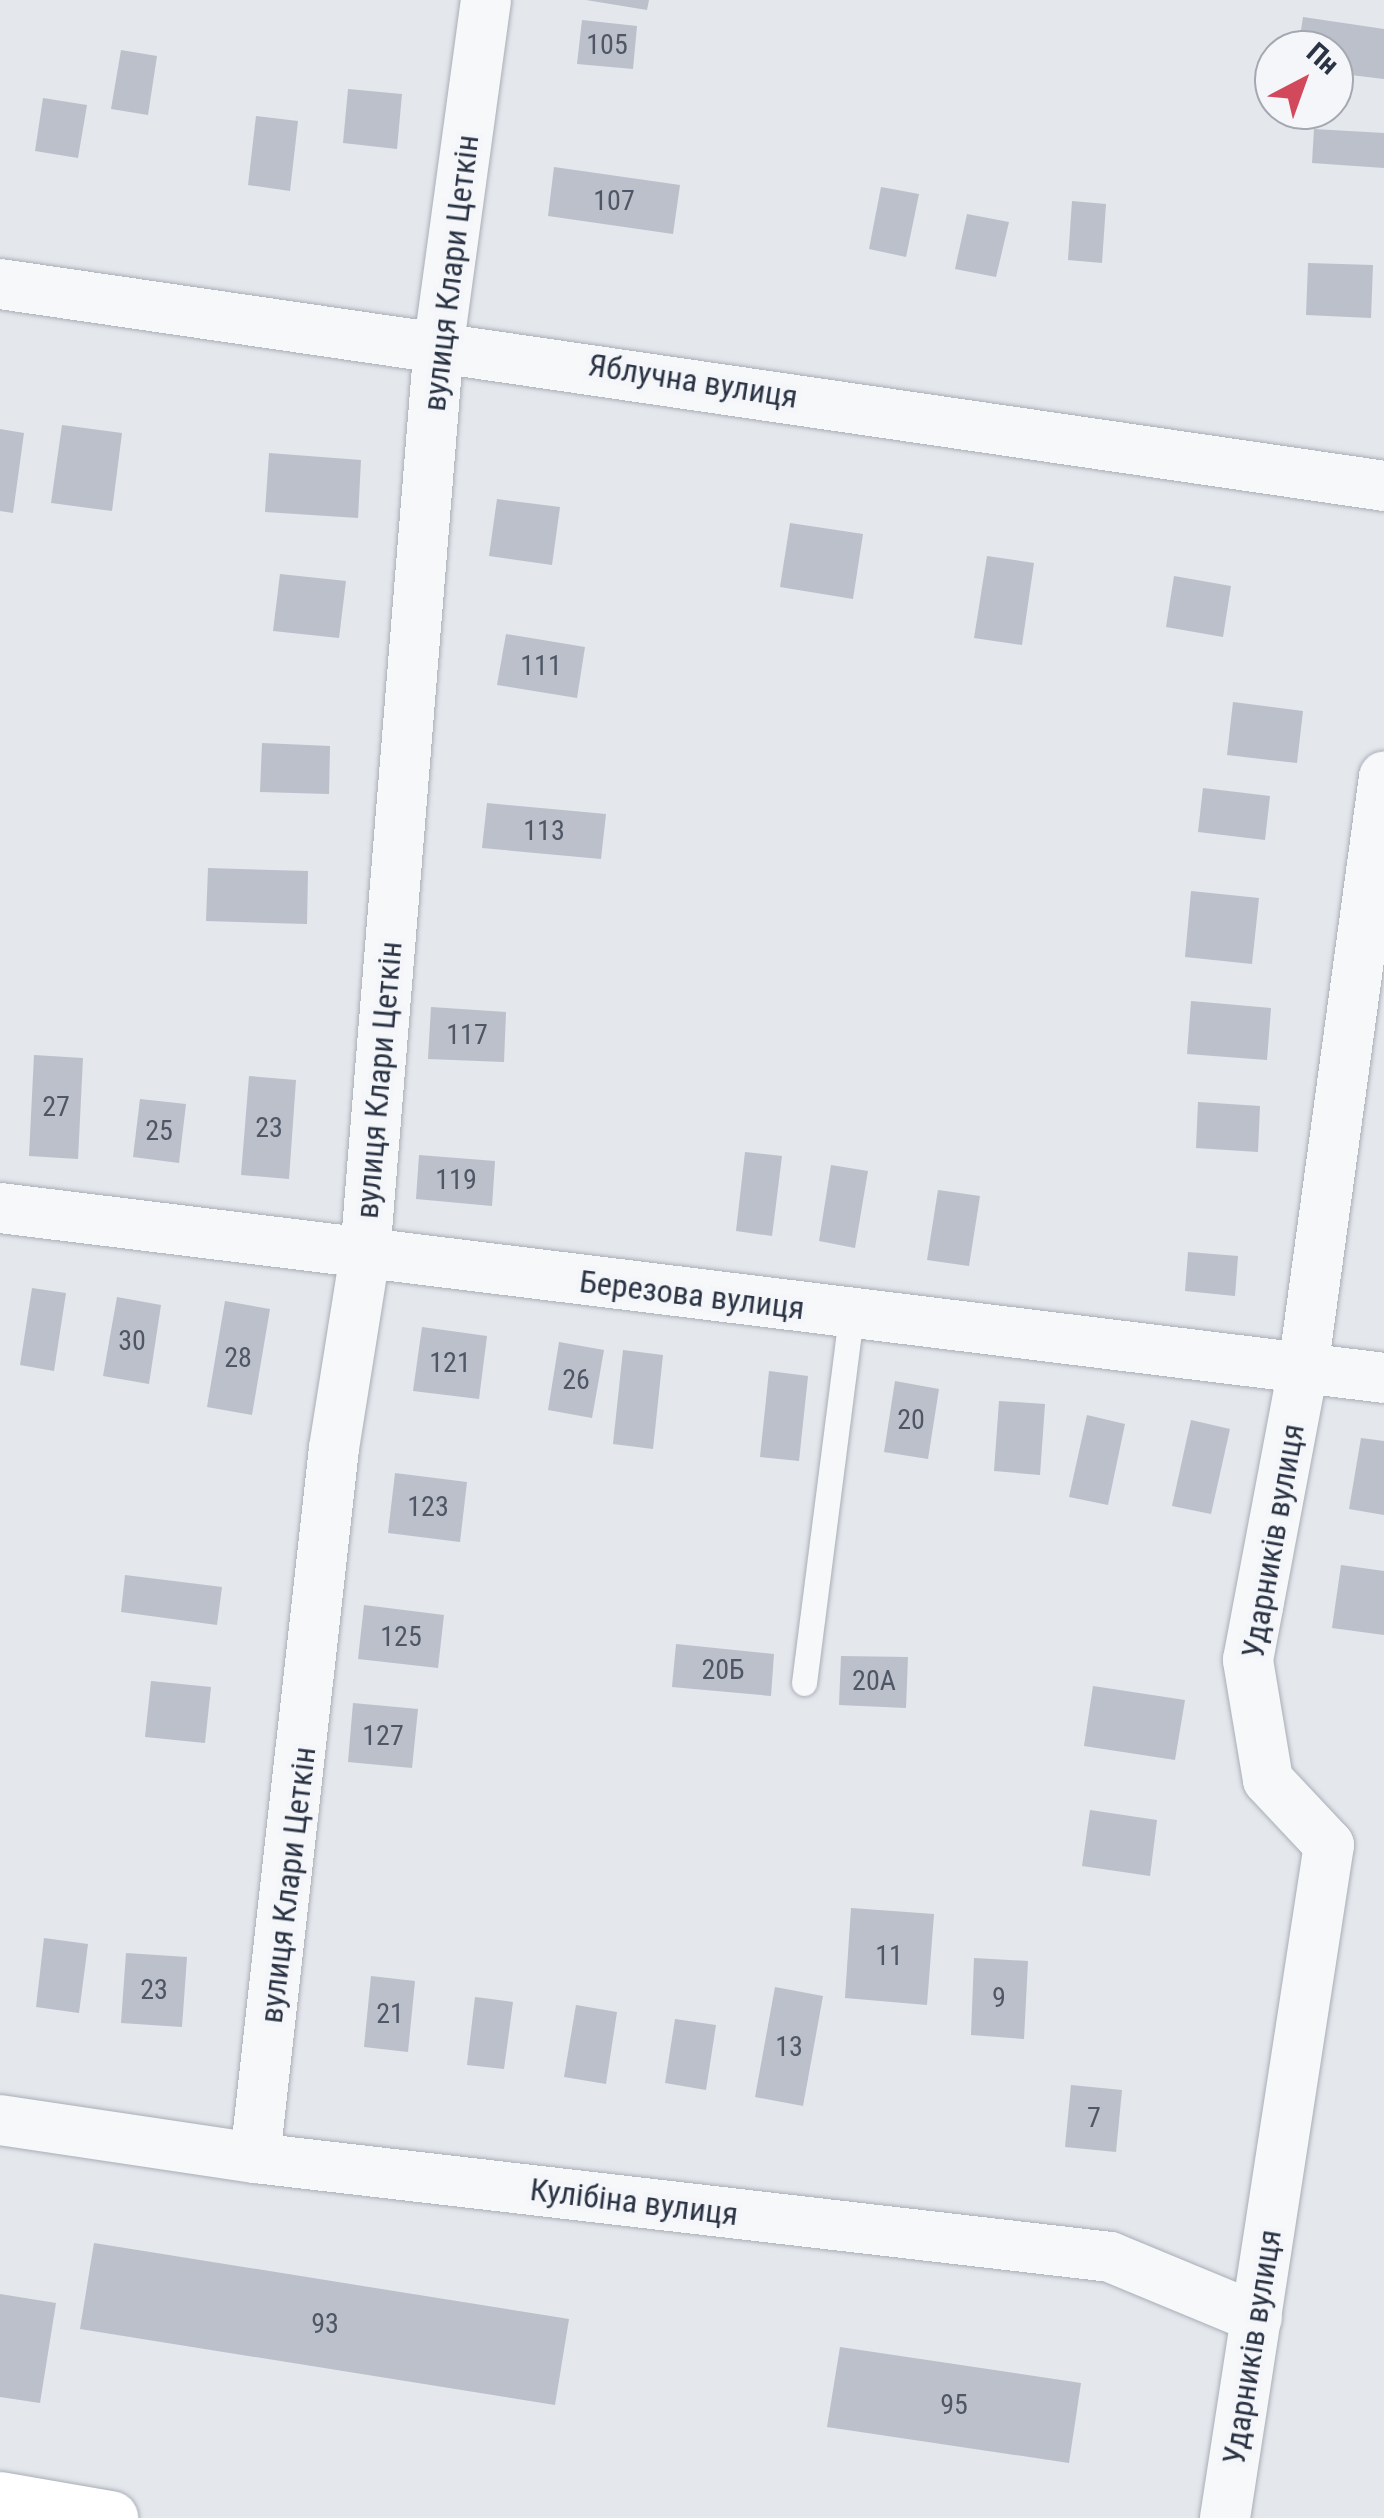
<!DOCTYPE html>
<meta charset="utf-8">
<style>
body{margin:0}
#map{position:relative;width:1384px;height:2518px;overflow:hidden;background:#e4e7ec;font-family:"Roboto Condensed",sans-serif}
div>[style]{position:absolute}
.building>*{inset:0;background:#bbc0ca}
.roads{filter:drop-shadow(0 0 2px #a9aeb7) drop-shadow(0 0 2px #a9aeb7)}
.lane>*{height:25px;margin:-12.5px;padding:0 12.5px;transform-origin:12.5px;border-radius:12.5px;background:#f7f8fa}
.street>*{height:50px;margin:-25px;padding:0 25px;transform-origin:25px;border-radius:25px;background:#f7f8fa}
.primary>*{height:55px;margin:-27.5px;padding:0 27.5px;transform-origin:27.5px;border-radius:27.5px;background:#fff}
span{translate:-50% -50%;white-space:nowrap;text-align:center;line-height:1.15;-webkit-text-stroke:10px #f4f6f9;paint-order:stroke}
.number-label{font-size:28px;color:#4f5766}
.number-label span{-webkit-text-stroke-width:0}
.street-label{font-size:32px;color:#2b3445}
.north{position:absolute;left:1254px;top:30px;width:100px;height:100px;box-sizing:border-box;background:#f4f6f9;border:2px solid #a4a8b1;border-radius:50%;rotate:41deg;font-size:28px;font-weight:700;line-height:40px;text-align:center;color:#2b3445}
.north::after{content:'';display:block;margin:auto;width:35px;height:45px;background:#d1495b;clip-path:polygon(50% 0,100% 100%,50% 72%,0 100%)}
</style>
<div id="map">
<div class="building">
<i style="clip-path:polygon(586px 0,649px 0,647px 10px)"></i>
<i style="clip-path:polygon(1303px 17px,1384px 29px,1384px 79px,1334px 73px,1334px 50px,1298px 50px)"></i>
<i style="clip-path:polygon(582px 20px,637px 26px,633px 69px,577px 64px)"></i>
<i style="clip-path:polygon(121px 50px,157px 56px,148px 115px,111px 109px)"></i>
<i style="clip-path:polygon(348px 89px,402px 94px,397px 149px,343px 143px)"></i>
<i style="clip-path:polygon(43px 98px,87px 105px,78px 158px,35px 151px)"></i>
<i style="clip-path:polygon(256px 116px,298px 121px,290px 191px,248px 185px)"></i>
<i style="clip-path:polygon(1314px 129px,1384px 133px,1384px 168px,1312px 163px)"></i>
<i style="clip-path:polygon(554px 167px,680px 185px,673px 234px,548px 216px)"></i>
<i style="clip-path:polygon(881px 187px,919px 194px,906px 257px,869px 249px)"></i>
<i style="clip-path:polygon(1072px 201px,1106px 204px,1102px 263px,1068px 260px)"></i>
<i style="clip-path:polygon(967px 214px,1009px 222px,996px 277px,955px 269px)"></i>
<i style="clip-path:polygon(1308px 263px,1373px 265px,1371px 318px,1306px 315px)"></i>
<i style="clip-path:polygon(62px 425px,122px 433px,112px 511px,51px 503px)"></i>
<i style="clip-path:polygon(0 429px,24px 433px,13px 513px,0 511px)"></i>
<i style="clip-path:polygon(269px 453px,361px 460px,358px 518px,265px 512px)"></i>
<i style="clip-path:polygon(497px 499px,560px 507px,552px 565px,489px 556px)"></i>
<i style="clip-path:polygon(790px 523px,863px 534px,853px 599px,780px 587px)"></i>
<i style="clip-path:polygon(987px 556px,1034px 563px,1022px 645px,974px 638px)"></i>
<i style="clip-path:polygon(280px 574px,346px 581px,339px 638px,273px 631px)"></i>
<i style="clip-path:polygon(1174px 576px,1231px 586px,1223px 637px,1166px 627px)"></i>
<i style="clip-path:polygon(506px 634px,585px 647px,577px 698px,497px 685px)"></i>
<i style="clip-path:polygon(1233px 702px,1303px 711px,1297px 763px,1227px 755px)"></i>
<i style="clip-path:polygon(262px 743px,330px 746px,329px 794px,260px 792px)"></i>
<i style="clip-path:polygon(1203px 788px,1270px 796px,1265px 840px,1198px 832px)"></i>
<i style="clip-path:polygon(487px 803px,606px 814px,601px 859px,482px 848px)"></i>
<i style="clip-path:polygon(208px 868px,308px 871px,307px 924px,206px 921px)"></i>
<i style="clip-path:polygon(1191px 891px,1259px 898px,1252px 964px,1185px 957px)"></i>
<i style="clip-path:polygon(1191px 1001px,1271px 1008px,1267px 1060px,1187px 1054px)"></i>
<i style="clip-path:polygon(431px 1007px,506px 1012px,504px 1062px,428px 1059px)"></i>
<i style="clip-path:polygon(34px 1055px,83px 1058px,78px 1159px,29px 1156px)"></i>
<i style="clip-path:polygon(249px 1076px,296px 1080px,289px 1179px,241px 1175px)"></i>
<i style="clip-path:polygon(140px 1099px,186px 1104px,179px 1163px,133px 1157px)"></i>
<i style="clip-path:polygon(1198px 1102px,1260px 1106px,1258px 1152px,1196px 1148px)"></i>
<i style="clip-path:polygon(745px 1152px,782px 1156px,772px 1236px,736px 1231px)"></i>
<i style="clip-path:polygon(419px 1155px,495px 1161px,492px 1206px,416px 1199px)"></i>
<i style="clip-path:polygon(831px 1165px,868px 1171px,855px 1248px,819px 1241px)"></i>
<i style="clip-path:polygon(938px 1190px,980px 1196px,969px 1266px,927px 1260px)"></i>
<i style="clip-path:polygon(1188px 1252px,1238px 1256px,1235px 1296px,1185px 1291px)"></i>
<i style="clip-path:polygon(32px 1288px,66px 1293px,54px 1371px,20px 1365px)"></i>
<i style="clip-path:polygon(117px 1297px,161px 1305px,149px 1384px,103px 1376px)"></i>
<i style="clip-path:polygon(225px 1301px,270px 1309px,252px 1415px,207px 1407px)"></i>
<i style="clip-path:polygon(422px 1327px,487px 1336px,479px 1399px,413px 1391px)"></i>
<i style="clip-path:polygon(559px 1342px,604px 1350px,592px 1418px,548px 1410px)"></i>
<i style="clip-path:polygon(623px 1350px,663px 1355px,653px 1449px,613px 1444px)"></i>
<i style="clip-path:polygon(769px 1371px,808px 1376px,799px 1461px,760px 1457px)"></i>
<i style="clip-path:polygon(895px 1381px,939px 1389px,928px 1459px,884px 1452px)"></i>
<i style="clip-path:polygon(999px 1401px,1045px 1404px,1040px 1475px,994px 1471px)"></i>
<i style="clip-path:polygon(1087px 1415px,1125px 1424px,1108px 1505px,1069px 1497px)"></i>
<i style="clip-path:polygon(1191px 1420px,1230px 1429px,1211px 1514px,1172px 1506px)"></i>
<i style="clip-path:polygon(1361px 1438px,1384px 1441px,1384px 1515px,1349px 1509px)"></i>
<i style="clip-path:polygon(395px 1473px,467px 1482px,460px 1542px,388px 1533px)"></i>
<i style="clip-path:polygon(1341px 1565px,1384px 1571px,1384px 1635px,1332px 1628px)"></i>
<i style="clip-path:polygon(125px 1575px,222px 1587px,217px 1625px,121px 1612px)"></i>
<i style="clip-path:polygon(364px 1605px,444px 1615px,438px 1668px,358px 1659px)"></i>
<i style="clip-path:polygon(676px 1644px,774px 1654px,771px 1696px,672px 1687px)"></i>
<i style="clip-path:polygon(841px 1656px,908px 1657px,906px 1708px,839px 1705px)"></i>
<i style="clip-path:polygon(151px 1681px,211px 1687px,205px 1743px,145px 1737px)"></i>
<i style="clip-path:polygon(1093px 1686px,1185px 1700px,1175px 1760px,1084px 1746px)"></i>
<i style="clip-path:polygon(353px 1703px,418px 1709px,412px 1768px,348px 1762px)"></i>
<i style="clip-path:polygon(1090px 1810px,1157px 1820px,1150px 1876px,1082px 1866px)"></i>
<i style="clip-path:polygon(851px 1908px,934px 1914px,927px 2005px,845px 1998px)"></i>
<i style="clip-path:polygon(44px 1938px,88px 1944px,79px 2013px,36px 2007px)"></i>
<i style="clip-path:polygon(126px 1953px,187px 1957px,182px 2027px,121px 2023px)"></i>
<i style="clip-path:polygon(974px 1958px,1028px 1961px,1024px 2039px,971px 2035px)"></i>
<i style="clip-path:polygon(371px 1976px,415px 1981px,408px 2052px,364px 2047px)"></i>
<i style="clip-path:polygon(775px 1987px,823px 1996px,803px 2106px,755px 2097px)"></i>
<i style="clip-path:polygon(475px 1997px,513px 2002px,504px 2069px,467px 2065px)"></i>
<i style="clip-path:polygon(576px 2005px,617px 2012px,606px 2084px,564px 2077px)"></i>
<i style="clip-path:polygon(675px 2019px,716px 2025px,706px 2090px,665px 2083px)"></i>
<i style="clip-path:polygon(1071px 2085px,1122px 2090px,1116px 2152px,1065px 2147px)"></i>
<i style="clip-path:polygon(94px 2243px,569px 2319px,555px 2405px,80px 2329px)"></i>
<i style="clip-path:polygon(0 2294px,56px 2303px,40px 2403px,0 2397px)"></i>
<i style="clip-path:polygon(840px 2347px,1081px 2383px,1069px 2463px,827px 2427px)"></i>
</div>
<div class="roads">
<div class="lane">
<i style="left:804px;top:1683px;width:371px;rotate:-82.7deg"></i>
</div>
<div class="street">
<i style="left:0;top:284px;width:1399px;rotate:8.3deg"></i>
<i style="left:0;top:1208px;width:1394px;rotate:7deg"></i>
<i style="left:0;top:2120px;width:258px;rotate:8.5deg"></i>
<i style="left:255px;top:2158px;width:861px;rotate:6.6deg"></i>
<i style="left:1110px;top:2257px;width:159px;rotate:22.5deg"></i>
<i style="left:255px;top:2158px;width:714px;rotate:-83.65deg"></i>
<i style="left:334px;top:1448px;width:195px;rotate:-80.9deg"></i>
<i style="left:365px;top:1255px;width:915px;rotate:-85.36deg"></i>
<i style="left:439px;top:343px;width:346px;rotate:-82.2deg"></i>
<i style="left:1225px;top:2518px;width:681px;rotate:-81.22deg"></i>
<i style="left:1329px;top:1845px;width:89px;rotate:-133.2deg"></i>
<i style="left:1268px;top:1780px;width:122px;rotate:-99.5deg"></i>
<i style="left:1248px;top:1660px;width:296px;rotate:-79.3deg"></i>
<i style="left:1303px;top:1369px;width:598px;rotate:-82.21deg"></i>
</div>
<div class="primary">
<i style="left:0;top:2499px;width:112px;rotate:9.8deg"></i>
</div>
</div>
<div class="number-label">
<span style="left:607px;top:45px">105</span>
<span style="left:614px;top:201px">107</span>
<span style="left:541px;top:666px">111</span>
<span style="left:544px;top:831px">113</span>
<span style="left:467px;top:1035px">117</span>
<span style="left:56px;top:1107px">27</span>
<span style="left:269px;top:1128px">23</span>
<span style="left:159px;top:1131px">25</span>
<span style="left:456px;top:1180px">119</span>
<span style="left:132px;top:1341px">30</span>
<span style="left:238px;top:1358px">28</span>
<span style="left:450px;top:1363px">121</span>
<span style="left:576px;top:1380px">26</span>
<span style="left:911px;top:1420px">20</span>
<span style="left:428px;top:1507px">123</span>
<span style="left:401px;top:1637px">125</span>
<span style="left:723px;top:1670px">20Б</span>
<span style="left:874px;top:1681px">20А</span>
<span style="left:383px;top:1736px">127</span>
<span style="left:889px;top:1956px">11</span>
<span style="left:154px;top:1990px">23</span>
<span style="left:999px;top:1998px">9</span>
<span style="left:390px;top:2014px">21</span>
<span style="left:789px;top:2047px">13</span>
<span style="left:1094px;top:2118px">7</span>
<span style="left:325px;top:2324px">93</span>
<span style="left:954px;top:2405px">95</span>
</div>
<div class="street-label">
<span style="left:451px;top:273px;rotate:-83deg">вулиця Клари Цеткін</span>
<span style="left:693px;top:381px;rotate:9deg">Яблучна вулиця</span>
<span style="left:379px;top:1080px;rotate:-85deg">вулиця Клари Цеткін</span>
<span style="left:692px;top:1295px;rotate:7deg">Березова вулиця</span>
<span style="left:1273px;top:1541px;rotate:-80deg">Ударників вулиця</span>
<span style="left:288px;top:1885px;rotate:-83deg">вулиця Клари Цеткін</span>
<span style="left:634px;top:2202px;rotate:7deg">Кулібіна вулиця</span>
<span style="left:1252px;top:2347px;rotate:-81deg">Ударників вулиця</span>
</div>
<div class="north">Пн</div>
</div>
